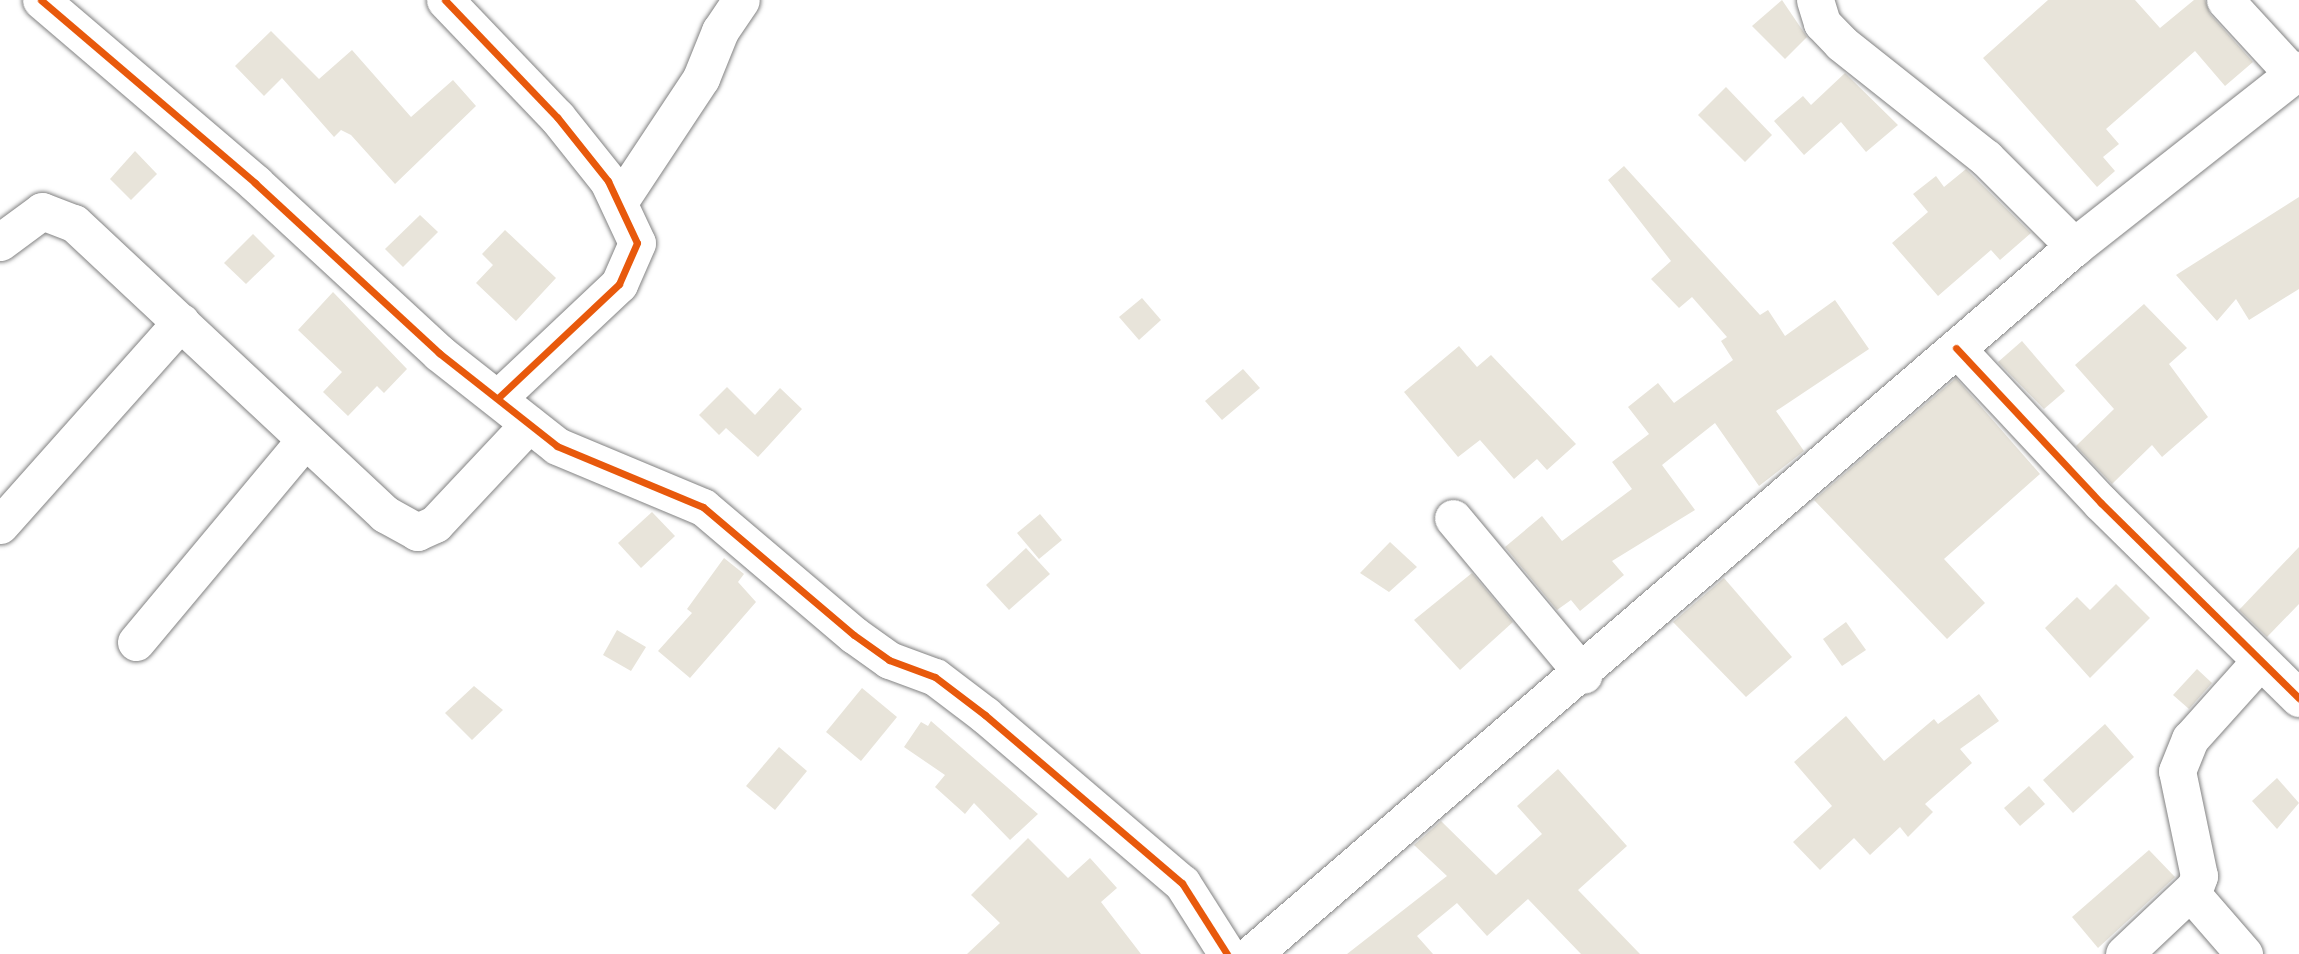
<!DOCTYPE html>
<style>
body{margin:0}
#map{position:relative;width:2299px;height:954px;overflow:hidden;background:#fff;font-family:Mynerve,sans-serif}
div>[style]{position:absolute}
.building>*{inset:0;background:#e8e4da}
.roads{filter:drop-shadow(0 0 2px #828282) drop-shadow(0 0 2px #828282)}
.minor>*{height:37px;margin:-18.5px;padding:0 18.5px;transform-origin:18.5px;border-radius:18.5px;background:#fff}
.secondary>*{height:38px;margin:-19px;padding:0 19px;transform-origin:19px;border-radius:19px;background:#fff}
.cycleway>*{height:7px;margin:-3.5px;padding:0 3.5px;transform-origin:3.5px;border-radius:3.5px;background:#e8590c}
span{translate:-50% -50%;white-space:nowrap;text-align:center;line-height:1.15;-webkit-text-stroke:5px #fff;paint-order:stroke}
</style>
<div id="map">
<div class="building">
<i style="clip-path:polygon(1782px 0,1807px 37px,1785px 59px,1752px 26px)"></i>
<i style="clip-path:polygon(2048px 0,2135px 0,2160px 28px,2194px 0,2205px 0,2210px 14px,2253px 62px,2225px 86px,2195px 51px,2106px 129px,2119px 144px,2103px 157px,2115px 171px,2097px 187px,1983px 58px)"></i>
<i style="clip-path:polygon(271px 31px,319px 79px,352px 50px,411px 117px,453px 80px,476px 106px,395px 184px,351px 135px,341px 130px,334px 137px,282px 78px,264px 96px,235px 66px)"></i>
<i style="clip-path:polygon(1845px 73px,1898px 125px,1866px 152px,1841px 122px,1804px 155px,1774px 121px,1803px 96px,1811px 105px)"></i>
<i style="clip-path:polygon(1726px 87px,1772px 135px,1745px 162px,1698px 115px)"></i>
<i style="clip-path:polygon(135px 151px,157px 174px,131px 200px,110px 179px)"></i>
<i style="clip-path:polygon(1624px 166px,1760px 315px,1768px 310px,1785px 336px,1835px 300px,1869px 349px,1776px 411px,1804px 451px,1759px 486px,1715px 423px,1662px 465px,1695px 510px,1612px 561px,1624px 575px,1580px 611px,1571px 600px,1557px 610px,1505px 547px,1542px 516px,1562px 541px,1632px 489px,1612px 462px,1649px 434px,1628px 407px,1658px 383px,1674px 403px,1733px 360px,1721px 341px,1727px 337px,1692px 297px,1679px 308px,1651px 279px,1671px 261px,1608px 180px)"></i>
<i style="clip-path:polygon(1966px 169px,2031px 233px,2000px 260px,1991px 250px,1938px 296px,1892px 243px,1928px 212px,1913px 194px,1936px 176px,1944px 187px)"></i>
<i style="clip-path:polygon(2299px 197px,2299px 289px,2249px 320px,2236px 299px,2217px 321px,2176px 275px)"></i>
<i style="clip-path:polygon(420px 215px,438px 232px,403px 267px,385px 249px)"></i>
<i style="clip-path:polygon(505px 230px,556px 278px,516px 321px,476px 283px,493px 265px,482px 254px)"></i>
<i style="clip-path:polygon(253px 234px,275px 256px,246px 284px,224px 263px)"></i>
<i style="clip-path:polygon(333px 292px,407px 369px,384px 393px,377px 386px,348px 416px,323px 392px,342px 372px,298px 330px)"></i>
<i style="clip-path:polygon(1142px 298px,1161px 320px,1139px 340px,1119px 317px)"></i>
<i style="clip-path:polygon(2144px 304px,2187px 348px,2169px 364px,2208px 417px,2162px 457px,2152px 445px,2112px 484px,2076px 446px,2114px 409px,2075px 365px)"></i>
<i style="clip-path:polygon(2022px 341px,2065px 391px,2044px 409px,1998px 362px)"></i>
<i style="clip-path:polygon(1459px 346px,1477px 367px,1491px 355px,1576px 444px,1547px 470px,1537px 459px,1514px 479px,1480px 440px,1458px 457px,1404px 392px)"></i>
<i style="clip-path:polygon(1243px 369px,1260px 388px,1222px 420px,1205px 401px)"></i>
<i style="clip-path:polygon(1956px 378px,2040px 474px,1944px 559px,1985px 603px,1947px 639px,1814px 500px)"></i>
<i style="clip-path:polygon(727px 387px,755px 415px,780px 388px,802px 409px,758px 457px,726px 428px,719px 435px,699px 415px)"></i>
<i style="clip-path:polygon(652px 512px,675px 536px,641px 568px,618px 543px)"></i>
<i style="clip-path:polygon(1040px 514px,1062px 540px,1039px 559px,1017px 533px)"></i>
<i style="clip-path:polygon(1390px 542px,1417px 567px,1389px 592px,1360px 573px)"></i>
<i style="clip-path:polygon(2299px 547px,2299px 604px,2267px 637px,2239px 610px)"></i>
<i style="clip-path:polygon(1026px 548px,1050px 574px,1009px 610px,986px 585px)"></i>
<i style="clip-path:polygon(724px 558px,744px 574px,738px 582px,756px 602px,690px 678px,658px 651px,692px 613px,687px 609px)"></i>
<i style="clip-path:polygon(1472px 573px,1513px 622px,1460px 670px,1414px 620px)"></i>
<i style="clip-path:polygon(1724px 578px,1792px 657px,1746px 697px,1673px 622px)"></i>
<i style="clip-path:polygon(2116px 584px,2150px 618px,2090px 678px,2045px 628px,2077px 597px,2090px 610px)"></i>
<i style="clip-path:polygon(1846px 622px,1866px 650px,1842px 666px,1823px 639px)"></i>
<i style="clip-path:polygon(617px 630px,646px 647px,631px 671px,603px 655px)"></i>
<i style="clip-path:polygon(2197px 669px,2212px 683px,2189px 709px,2173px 695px)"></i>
<i style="clip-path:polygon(474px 686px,503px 710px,472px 740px,445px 713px)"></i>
<i style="clip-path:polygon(862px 688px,897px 717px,861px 761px,826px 732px)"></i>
<i style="clip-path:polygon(1979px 694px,1999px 721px,1960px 749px,1972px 763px,1925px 804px,1933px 812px,1908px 837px,1900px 827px,1870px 855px,1854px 838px,1820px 870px,1793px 842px,1832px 806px,1794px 762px,1846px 716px,1884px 761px,1934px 719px,1938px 724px)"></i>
<i style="clip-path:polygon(931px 721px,1038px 814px,1010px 840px,974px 803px,965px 814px,935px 787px,945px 775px,904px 747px,921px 722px,928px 726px)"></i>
<i style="clip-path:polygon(2105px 724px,2134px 757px,2073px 813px,2043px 780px)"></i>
<i style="clip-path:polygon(779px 747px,807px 771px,775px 810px,746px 786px)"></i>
<i style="clip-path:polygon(1558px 769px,1627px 846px,1578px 890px,1640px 954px,1581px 954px,1528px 899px,1487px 936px,1457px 903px,1417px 936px,1433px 954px,1347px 954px,1447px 876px,1414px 845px,1441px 821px,1496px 875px,1542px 834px,1517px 806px)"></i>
<i style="clip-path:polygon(2277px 778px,2299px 803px,2277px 829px,2252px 801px)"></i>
<i style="clip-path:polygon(2029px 786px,2045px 804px,2020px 826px,2004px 808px)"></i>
<i style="clip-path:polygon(1028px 838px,1068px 878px,1090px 858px,1117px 888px,1101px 902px,1141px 954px,967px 954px,1000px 923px,971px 895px)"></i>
<i style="clip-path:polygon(2149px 850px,2175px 877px,2098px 948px,2072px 917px)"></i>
</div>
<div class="roads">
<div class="minor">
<i style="left:41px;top:0;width:282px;rotate:40.5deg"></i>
<i style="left:255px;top:183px;width:251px;rotate:42.7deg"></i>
<i style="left:439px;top:353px;width:150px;rotate:38.2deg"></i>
<i style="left:557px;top:446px;width:158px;rotate:22.7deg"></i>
<i style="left:703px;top:507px;width:198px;rotate:40.3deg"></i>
<i style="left:854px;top:635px;width:43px;rotate:35.5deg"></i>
<i style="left:889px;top:660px;width:49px;rotate:20.3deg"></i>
<i style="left:935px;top:677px;width:63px;rotate:37.2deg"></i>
<i style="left:985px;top:715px;width:259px;rotate:40.5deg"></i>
<i style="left:1182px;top:883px;width:84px;rotate:57.6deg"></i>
<i style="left:445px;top:0;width:162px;rotate:46.3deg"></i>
<i style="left:557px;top:117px;width:82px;rotate:51.4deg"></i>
<i style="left:608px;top:181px;width:68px;rotate:64.9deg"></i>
<i style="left:637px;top:243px;width:45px;rotate:113.7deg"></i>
<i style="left:619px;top:284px;width:165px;rotate:136.7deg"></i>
<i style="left:1815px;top:0;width:24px;rotate:73deg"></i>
<i style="left:1822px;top:23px;width:28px;rotate:46deg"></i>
<i style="left:1841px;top:43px;width:185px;rotate:38.4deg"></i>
<i style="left:1986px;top:158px;width:126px;rotate:45deg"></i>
<i style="left:2225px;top:0;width:102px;rotate:47.4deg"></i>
<i style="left:621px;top:199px;width:145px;rotate:-56.5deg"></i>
<i style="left:701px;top:78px;width:51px;rotate:-68deg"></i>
<i style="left:720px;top:31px;width:37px;rotate:-56deg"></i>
<i style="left:0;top:242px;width:52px;rotate:-36.4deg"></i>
<i style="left:42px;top:211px;width:34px;rotate:21deg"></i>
<i style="left:74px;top:223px;width:426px;rotate:43.1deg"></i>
<i style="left:385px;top:514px;width:37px;rotate:29deg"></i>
<i style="left:417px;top:532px;width:20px;rotate:-24deg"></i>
<i style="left:435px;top:524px;width:137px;rotate:-46.8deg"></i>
<i style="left:1956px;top:348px;width:212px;rotate:46.9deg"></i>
<i style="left:2101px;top:503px;width:278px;rotate:44.6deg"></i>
<i style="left:1453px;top:518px;width:204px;rotate:50.2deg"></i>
<i style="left:0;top:525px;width:272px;rotate:-48.3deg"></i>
<i style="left:136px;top:642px;width:263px;rotate:-50.1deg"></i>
<i style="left:2191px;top:893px;width:81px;rotate:49deg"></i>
<i style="left:2124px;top:954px;width:98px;rotate:-43.3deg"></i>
<i style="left:2195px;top:887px;width:12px;rotate:-70deg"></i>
<i style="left:2199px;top:876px;width:107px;rotate:-101.8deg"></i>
<i style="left:2177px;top:771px;width:35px;rotate:-68deg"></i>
<i style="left:2190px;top:739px;width:103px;rotate:-48.1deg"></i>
</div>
<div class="secondary">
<i style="left:1253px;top:954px;width:1084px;rotate:-40.7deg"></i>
<i style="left:2075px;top:247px;width:285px;rotate:-38.2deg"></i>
</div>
</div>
<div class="cycleway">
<i style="left:41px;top:0;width:282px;rotate:40.5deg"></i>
<i style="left:255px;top:183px;width:251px;rotate:42.7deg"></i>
<i style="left:439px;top:353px;width:150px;rotate:38.2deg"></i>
<i style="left:557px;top:446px;width:158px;rotate:22.7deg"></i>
<i style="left:703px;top:507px;width:198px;rotate:40.3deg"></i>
<i style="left:854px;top:635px;width:43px;rotate:35.5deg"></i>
<i style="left:889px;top:660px;width:49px;rotate:20.3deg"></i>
<i style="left:935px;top:677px;width:63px;rotate:37.2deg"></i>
<i style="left:985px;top:715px;width:259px;rotate:40.5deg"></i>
<i style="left:1182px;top:883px;width:84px;rotate:57.6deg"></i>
<i style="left:445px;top:0;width:162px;rotate:46.3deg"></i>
<i style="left:557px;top:117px;width:82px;rotate:51.4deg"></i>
<i style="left:608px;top:181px;width:68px;rotate:64.9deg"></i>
<i style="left:637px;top:243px;width:45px;rotate:113.7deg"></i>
<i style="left:619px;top:284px;width:165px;rotate:136.7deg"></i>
<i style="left:1956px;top:348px;width:212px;rotate:46.9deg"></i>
<i style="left:2101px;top:503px;width:278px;rotate:44.6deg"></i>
</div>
</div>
